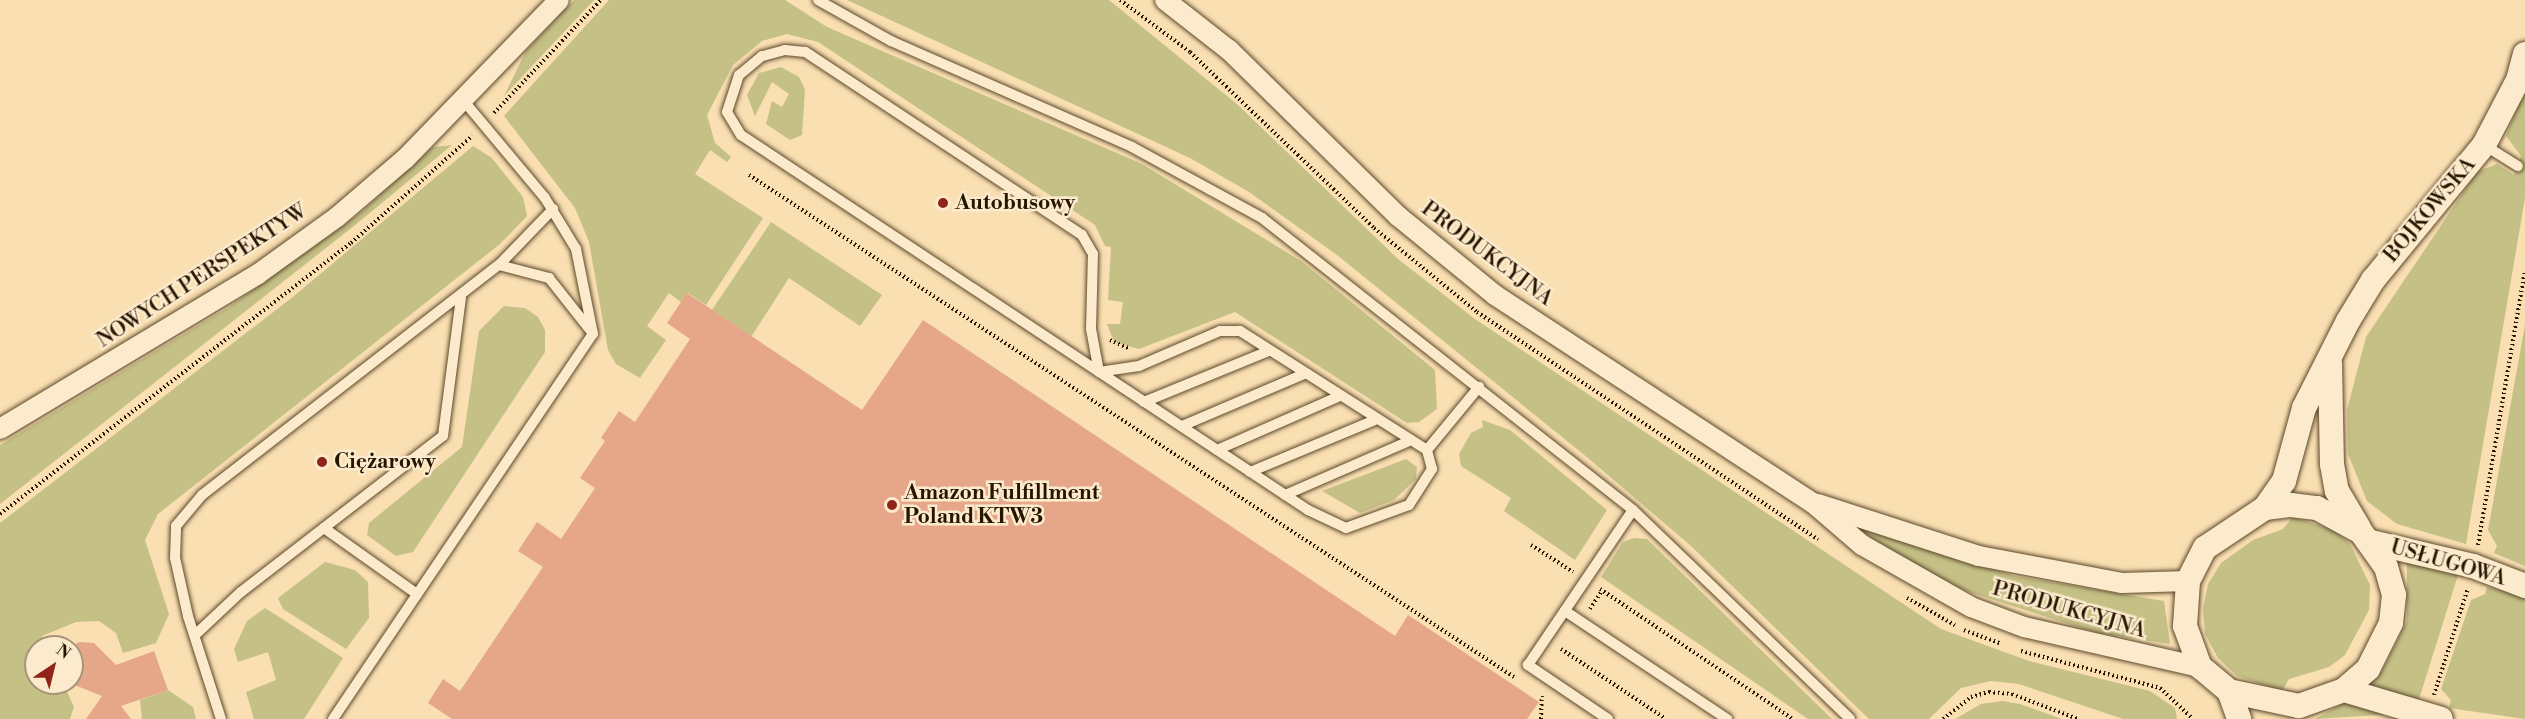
<!DOCTYPE html>
<meta charset="utf-8">
<style>
body{margin:0}
#map{position:relative;width:2525px;height:719px;overflow:hidden;background:#f9dfb1;font-family:"Libre Bodoni",serif}
div>[style]{position:absolute}
.green>*{inset:0;background:#c5c086}
.building>*{inset:0;background:#e6a68a}
.path>*{height:4px;margin-top:-2px;transform-origin:0;background:repeating-linear-gradient(90deg,#271500 0 1.5px,transparent 0 4.5px)}
.roads{filter:drop-shadow(0 0 2px #5c482c) drop-shadow(0 0 2px #5c482c)}
.service>*{height:10px;margin:-5px;padding:0 5px;transform-origin:5px;border-radius:5px;background:#fbeacc}
.minor>*{height:20px;margin:-10px;padding:0 10px;transform-origin:10px;border-radius:10px;background:#fbeacc}
.tertiary>*{height:24px;margin:-12px;padding:0 12px;transform-origin:12px;border-radius:12px;background:#fbeacc}
.dots>*{width:16px;height:16px;translate:-50% -50%;box-sizing:border-box;border:3px solid #fbeacc;border-radius:50%}
span{translate:-50% -50%;white-space:nowrap;text-align:center;line-height:1.15;-webkit-text-stroke:5px #fbeacc;paint-order:stroke}
.poi-label{font-size:21px;color:#271500;font-weight:700}
.left{translate:0 -50%;text-align:left}
.street-label{font-size:21px;color:#271500}
.north{position:absolute;left:24px;top:635px;width:60px;height:60px;box-sizing:border-box;background:#fbeacc;border:2px solid #a6957a;border-radius:50%;rotate:35deg;font-size:16px;font-weight:700;line-height:24px;text-align:center;color:#271500}
.north::after{content:'';display:block;margin:auto;width:21px;height:27px;background:#8f2418;clip-path:polygon(50% 0,100% 100%,50% 72%,0 100%)}
</style>
<div id="map">
<div class="green">
<i style="clip-path:polygon(574px 0,594px 0,504px 96px,526px 51px)"></i>
<i style="clip-path:polygon(609px 0,785px 0,827px 27px,1142px 164px,1301px 261px,1435px 370px,1437px 409px,1419px 422px,1407px 423px,1235px 312px,1139px 349px,1114px 342px,1107px 324px,1120px 324px,1123px 302px,1108px 300px,1111px 247px,1105px 246px,1095px 225px,818px 42px,787px 34px,762px 41px,733px 65px,707px 115px,715px 143px,731px 157px,727px 162px,710px 150px,695px 174px,763px 218px,706px 305px,688px 293px,681px 302px,669px 293px,647px 326px,666px 340px,640px 378px,616px 364px,608px 350px,589px 242px,575px 208px,504px 116px)"></i>
<i style="clip-path:polygon(847px 0,1109px 0,1238px 105px,1398px 259px,1475px 319px,1941px 629px,2029px 661px,2150px 691px,2175px 708px,2177px 719px,2123px 719px,2019px 684px,1991px 681px,1961px 688px,1929px 719px,1869px 719px,1691px 546px,1588px 458px,1337px 255px,1249px 192px,1190px 158px)"></i>
<i style="clip-path:polygon(781px 67px,799px 77px,805px 89px,802px 135px,790px 140px,766px 124px,772px 101px,782px 107px,789px 94px,772px 82px,755px 116px,747px 95px,759px 73px)"></i>
<i style="clip-path:polygon(2525px 89px,2525px 198px,2466px 544px,2397px 524px,2367px 501px,2348px 454px,2347px 410px,2366px 337px,2477px 172px,2497px 164px,2514px 175px,2521px 156px,2506px 136px)"></i>
<i style="clip-path:polygon(452px 145px,354px 226px,0 504px,0 445px,229px 307px,358px 215px,433px 147px)"></i>
<i style="clip-path:polygon(473px 146px,492px 158px,523px 197px,527px 216px,500px 244px,158px 514px,145px 540px,169px 614px,156px 643px,123px 653px,116px 633px,99px 621px,76px 622px,42px 636px,45px 647px,36px 647px,36px 683px,63px 683px,74px 707px,70px 719px,0 719px,0 523px,294px 296px)"></i>
<i style="clip-path:polygon(771px 222px,882px 295px,860px 326px,789px 278px,751px 337px,712px 310px)"></i>
<i style="clip-path:polygon(504px 306px,525px 308px,538px 317px,545px 330px,545px 352px,413px 552px,396px 556px,367px 535px,369px 523px,462px 447px,479px 331px)"></i>
<i style="clip-path:polygon(2525px 325px,2525px 566px,2494px 553px,2497px 546px,2488px 530px)"></i>
<i style="clip-path:polygon(1482px 420px,1510px 430px,1607px 510px,1575px 560px,1504px 511px,1511px 498px,1461px 466px,1459px 454px,1471px 433px,1483px 427px)"></i>
<i style="clip-path:polygon(1406px 459px,1417px 467px,1416px 479px,1394px 500px,1360px 513px,1322px 491px)"></i>
<i style="clip-path:polygon(2293px 517px,2334px 530px,2350px 544px,2370px 585px,2369px 610px,2345px 655px,2329px 667px,2289px 679px,2282px 691px,2237px 676px,2218px 658px,2205px 634px,2203px 609px,2208px 584px,2221px 563px,2253px 540px,2283px 529px)"></i>
<i style="clip-path:polygon(1863px 526px,2014px 576px,2164px 601px,2170px 644px,2097px 633px,1969px 592px,1927px 573px,1860px 530px)"></i>
<i style="clip-path:polygon(1634px 538px,1647px 539px,1832px 719px,1808px 719px,1601px 577px,1623px 542px)"></i>
<i style="clip-path:polygon(2407px 559px,2459px 572px,2419px 699px,2366px 687px,2382px 671px,2407px 621px)"></i>
<i style="clip-path:polygon(325px 562px,355px 570px,368px 582px,369px 618px,346px 649px,283px 609px,278px 598px)"></i>
<i style="clip-path:polygon(2487px 587px,2525px 597px,2525px 719px,2449px 708px,2451px 700px,2441px 689px,2471px 600px,2485px 594px)"></i>
<i style="clip-path:polygon(265px 608px,343px 658px,304px 719px,254px 719px,246px 692px,276px 680px,268px 652px,238px 662px,234px 649px,247px 621px)"></i>
<i style="clip-path:polygon(168px 690px,193px 707px,196px 719px,142px 719px,140px 700px)"></i>
<i style="clip-path:polygon(2351px 699px,2395px 714px,2315px 719px)"></i>
<i style="clip-path:polygon(2003px 701px,2020px 704px,2062px 719px,1955px 719px,1981px 704px)"></i>
</div>
<div class="building">
<i style="clip-path:polygon(687px 293px,862px 410px,923px 320px,1395px 636px,1408px 615px,1539px 702px,1527px 719px,452px 719px,428px 703px,443px 679px,460px 691px,543px 567px,518px 551px,537px 522px,561px 539px,595px 488px,580px 478px,605px 441px,601px 438px,619px 411px,635px 422px,690px 339px,667px 323px)"></i>
<i style="clip-path:polygon(79px 642px,94px 643px,116px 665px,154px 651px,168px 690px,121px 706px,131px 719px,86px 719px,102px 696px,72px 684px,72px 646px)"></i>
</div>
<div class="path">
<i style="left:1120px;top:0;width:87px;rotate:36.6deg"></i>
<i style="left:1190px;top:52px;width:255px;rotate:43.7deg"></i>
<i style="left:1374px;top:228px;width:133px;rotate:39.2deg"></i>
<i style="left:1477px;top:312px;width:410px;rotate:33.7deg"></i>
<i style="left:494px;top:113px;width:156px;rotate:-46.6deg"></i>
<i style="left:749px;top:175px;width:915px;rotate:33.27deg"></i>
<i style="left:1110px;top:340px;width:22px;rotate:24deg"></i>
<i style="left:0;top:514px;width:443px;rotate:-37.7deg"></i>
<i style="left:351px;top:243px;width:162px;rotate:-41.5deg"></i>
<i style="left:1531px;top:545px;width:50px;rotate:32.7deg"></i>
<i style="left:2478px;top:545px;width:278px;rotate:-80.3deg"></i>
<i style="left:1600px;top:589px;width:233px;rotate:34deg"></i>
<i style="left:1907px;top:598px;width:55px;rotate:29.4deg"></i>
<i style="left:1590px;top:609px;width:20px;rotate:-57deg"></i>
<i style="left:1964px;top:630px;width:40px;rotate:20.2deg"></i>
<i style="left:1561px;top:649px;width:126px;rotate:33.7deg"></i>
<i style="left:2021px;top:651px;width:144px;rotate:14.9deg"></i>
<i style="left:2160px;top:688px;width:45px;rotate:43.2deg"></i>
<i style="left:2434px;top:695px;width:112px;rotate:-72.4deg"></i>
<i style="left:1541px;top:719px;width:23px;rotate:-88deg"></i>
<i style="left:1943px;top:719px;width:36px;rotate:-38deg"></i>
<i style="left:1971px;top:697px;width:19px;rotate:-16deg"></i>
<i style="left:1989px;top:692px;width:23px;rotate:5deg"></i>
<i style="left:2012px;top:694px;width:71px;rotate:20.7deg"></i>
</div>
<div class="roads">
<div class="service">
<i style="left:818px;top:0;width:84px;rotate:29.3deg"></i>
<i style="left:891px;top:41px;width:263px;rotate:23.7deg"></i>
<i style="left:1132px;top:147px;width:148px;rotate:28.6deg"></i>
<i style="left:1262px;top:218px;width:472px;rotate:38.2deg"></i>
<i style="left:1633px;top:510px;width:301px;rotate:43.9deg"></i>
<i style="left:2484px;top:145px;width:40px;rotate:32deg"></i>
<i style="left:499px;top:265px;width:52px;rotate:14.6deg"></i>
<i style="left:549px;top:278px;width:68px;rotate:51.6deg"></i>
<i style="left:1144px;top:402px;width:135px;rotate:-22.2deg"></i>
<i style="left:1182px;top:426px;width:133px;rotate:-23.1deg"></i>
<i style="left:1217px;top:450px;width:132px;rotate:-23.7deg"></i>
<i style="left:1427px;top:450px;width:82px;rotate:-50.5deg"></i>
<i style="left:1250px;top:472px;width:135px;rotate:-22.6deg"></i>
<i style="left:1285px;top:495px;width:133px;rotate:-23.5deg"></i>
<i style="left:1308px;top:510px;width:42px;rotate:25.3deg"></i>
<i style="left:1346px;top:528px;width:67px;rotate:-20.1deg"></i>
<i style="left:1409px;top:505px;width:43px;rotate:-57.4deg"></i>
<i style="left:1432px;top:469px;width:20px;rotate:-105deg"></i>
<i style="left:1427px;top:450px;width:222px;rotate:-147.5deg"></i>
<i style="left:1240px;top:331px;width:20px;rotate:180deg"></i>
<i style="left:1220px;top:331px;width:88px;rotate:156.6deg"></i>
<i style="left:1139px;top:366px;width:40px;rotate:171.5deg"></i>
<i style="left:1099px;top:372px;width:44px;rotate:-100.5deg"></i>
<i style="left:1091px;top:329px;width:75px;rotate:-88.5deg"></i>
<i style="left:1093px;top:254px;width:22px;rotate:-120deg"></i>
<i style="left:1082px;top:235px;width:332px;rotate:-146.5deg"></i>
<i style="left:805px;top:52px;width:20px;rotate:-174deg"></i>
<i style="left:785px;top:50px;width:24px;rotate:165deg"></i>
<i style="left:762px;top:56px;width:30px;rotate:140deg"></i>
<i style="left:739px;top:75px;width:39px;rotate:108deg"></i>
<i style="left:727px;top:112px;width:27px;rotate:59deg"></i>
<i style="left:741px;top:135px;width:680px;rotate:33.48deg"></i>
<i style="left:324px;top:528px;width:114px;rotate:35.4deg"></i>
<i style="left:1565px;top:611px;width:195px;rotate:33.7deg"></i>
<i style="left:195px;top:635px;width:63px;rotate:-43.1deg"></i>
<i style="left:241px;top:592px;width:255px;rotate:-37.7deg"></i>
<i style="left:443px;top:436px;width:140px;rotate:-82.6deg"></i>
<i style="left:221px;top:719px;width:108px;rotate:-107.8deg"></i>
<i style="left:188px;top:616px;width:59px;rotate:-102.6deg"></i>
<i style="left:175px;top:558px;width:32px;rotate:-88deg"></i>
<i style="left:176px;top:526px;width:40px;rotate:-50deg"></i>
<i style="left:202px;top:495px;width:376px;rotate:-37.8deg"></i>
<i style="left:499px;top:265px;width:78px;rotate:-46deg"></i>
<i style="left:333px;top:719px;width:465px;rotate:-56deg"></i>
<i style="left:593px;top:334px;width:87px;rotate:-101.3deg"></i>
<i style="left:576px;top:249px;width:60px;rotate:-121.3deg"></i>
<i style="left:545px;top:198px;width:126px;rotate:-129.9deg"></i>
<i style="left:1608px;top:719px;width:97px;rotate:-146deg"></i>
<i style="left:1528px;top:665px;width:187px;rotate:-55.9deg"></i>
</div>
<div class="minor">
<i style="left:1165px;top:0;width:81px;rotate:38deg"></i>
<i style="left:1229px;top:50px;width:237px;rotate:44.5deg"></i>
<i style="left:1398px;top:216px;width:125px;rotate:39.2deg"></i>
<i style="left:1495px;top:295px;width:380px;rotate:33.2deg"></i>
<i style="left:1813px;top:503px;width:65px;rotate:40.6deg"></i>
<i style="left:1862px;top:545px;width:125px;rotate:29.6deg"></i>
<i style="left:1971px;top:607px;width:57px;rotate:20.7deg"></i>
<i style="left:2024px;top:627px;width:180px;rotate:12.8deg"></i>
<i style="left:0;top:429px;width:301px;rotate:-31deg"></i>
<i style="left:258px;top:274px;width:97px;rotate:-35.8deg"></i>
<i style="left:337px;top:217px;width:89px;rotate:-40.5deg"></i>
<i style="left:405px;top:159px;width:221px;rotate:-45.9deg"></i>
<i style="left:1818px;top:504px;width:169px;rotate:17.9deg"></i>
<i style="left:1979px;top:556px;width:146px;rotate:10.7deg"></i>
<i style="left:2122px;top:583px;width:66px;rotate:-1.7deg"></i>
</div>
<div class="tertiary">
<i style="left:2330px;top:363px;width:101px;rotate:88.9deg"></i>
<i style="left:2332px;top:464px;width:27px;rotate:80deg"></i>
<i style="left:2337px;top:491px;width:43px;rotate:59.3deg"></i>
<i style="left:2291px;top:505px;width:26px;rotate:7deg"></i>
<i style="left:2317px;top:508px;width:50px;rotate:28.6deg"></i>
<i style="left:2361px;top:532px;width:43px;rotate:54.5deg"></i>
<i style="left:2386px;top:567px;width:29px;rotate:74deg"></i>
<i style="left:2394px;top:595px;width:28px;rotate:96deg"></i>
<i style="left:2391px;top:623px;width:51px;rotate:116.6deg"></i>
<i style="left:2368px;top:669px;width:32px;rotate:139deg"></i>
<i style="left:2344px;top:690px;width:48px;rotate:160.4deg"></i>
<i style="left:2299px;top:706px;width:72px;rotate:-167.9deg"></i>
<i style="left:2229px;top:691px;width:38px;rotate:-140deg"></i>
<i style="left:2200px;top:667px;width:44px;rotate:-110.1deg"></i>
<i style="left:2185px;top:626px;width:45px;rotate:-86.2deg"></i>
<i style="left:2188px;top:581px;width:37px;rotate:-63deg"></i>
<i style="left:2205px;top:548px;width:72px;rotate:-33.7deg"></i>
<i style="left:2265px;top:508px;width:26px;rotate:-7deg"></i>
<i style="left:2265px;top:508px;width:33px;rotate:-55deg"></i>
<i style="left:2284px;top:481px;width:76px;rotate:-74.7deg"></i>
<i style="left:2304px;top:408px;width:97px;rotate:-63.2deg"></i>
<i style="left:2348px;top:321px;width:48px;rotate:-58.6deg"></i>
<i style="left:2373px;top:280px;width:175px;rotate:-50.6deg"></i>
<i style="left:2484px;top:145px;width:73px;rotate:-62.4deg"></i>
<i style="left:2518px;top:80px;width:27px;rotate:-75deg"></i>
<i style="left:2371px;top:542px;width:105px;rotate:13.2deg"></i>
<i style="left:2473px;top:566px;width:56px;rotate:21deg"></i>
<i style="left:2344px;top:690px;width:101px;rotate:16.6deg"></i>
<i style="left:2229px;top:691px;width:30px;rotate:70deg"></i>
</div>
</div>
<div class="dots">
<i style="left:943px;top:203px;background:#8f2418"></i>
<i style="left:322px;top:462px;background:#8f2418"></i>
<i style="left:892px;top:505px;background:#8f2418"></i>
</div>
<div class="poi-label">
<span class="left" style="left:955px;top:203px">Autobusowy</span>
<span class="left" style="left:334px;top:462px">Ciężarowy</span>
<span class="left" style="left:904px;top:505px">Amazon Fulfillment<br>Poland KTW3</span>
</div>
<div class="street-label">
<span style="left:2430px;top:210px;rotate:-50deg">BOJKOWSKA</span>
<span style="left:1487px;top:254px;rotate:37deg">PRODUKCYJNA</span>
<span style="left:202px;top:276px;rotate:-33deg">NOWYCH PERSPEKTYW</span>
<span style="left:2448px;top:563px;rotate:16deg">USŁUGOWA</span>
<span style="left:2069px;top:610px;rotate:16deg">PRODUKCYJNA</span>
</div>
<div class="north">N</div>
</div>
